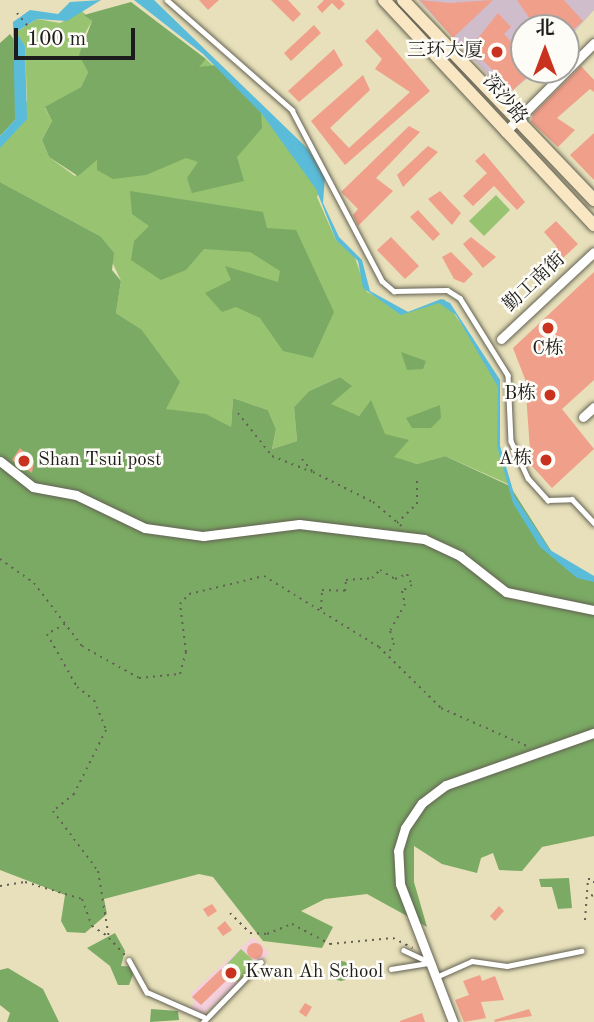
<!DOCTYPE html>
<meta charset="utf-8">
<style>
body{margin:0}
#map{position:relative;width:594px;height:1022px;overflow:hidden;background:#e7e0ba;font-family:"Old Standard TT","Noto Serif SC",serif}
div>[style]{position:absolute}
.built>*{inset:0;background:#f4cfdc}
.industrial>*{inset:0;background:#d0bdcc}
.green>*{inset:0;background:#98c471}
.forest>*{inset:0;background:#7aaa63}
.round{border-radius:50%}
.water>*{inset:0;background:#5abcd9}
.building>*{inset:0;background:#f09f8a}
.path>*{height:2px;margin-top:-1px;transform-origin:0;background:repeating-linear-gradient(90deg,#636153 0 2px,transparent 0 7px)}
.roads{filter:drop-shadow(0 0 2px #636153) drop-shadow(0 0 2px #636153)}
.lane>*{height:4.5px;margin:-2.25px;padding:0 2.25px;transform-origin:2.25px;border-radius:2.25px;background:#fff}
.street>*{height:9px;margin:-4.5px;padding:0 4.5px;transform-origin:4.5px;border-radius:4.5px;background:#fff}
.secondary>*{height:12px;margin:-6px;padding:0 6px;transform-origin:6px;border-radius:6px;background:#f9e7c3}
.dots>*{width:19px;height:19px;translate:-50% -50%;box-sizing:border-box;border:4px solid #fdfcf7;border-radius:50%}
span{translate:-50% -50%;white-space:nowrap;text-align:center;line-height:1.15;-webkit-text-stroke:5px #fdfcf7;paint-order:stroke}
.poi-label{font-size:19px;color:#1c1c1c}
.right{translate:-100% -50%;text-align:right}
.left{translate:0 -50%;text-align:left}
.street-label{font-size:19px;color:#1c1c1c}
.north{position:absolute;left:510px;top:14px;width:70px;height:70px;box-sizing:border-box;background:#fdfcf7;border:2px solid #a3a29f;border-radius:50%;rotate:0deg;font-size:19px;font-weight:700;line-height:28px;text-align:center;color:#1c1c1c}
.north::after{content:'';display:block;margin:auto;width:24px;height:32px;background:#c8321e;clip-path:polygon(50% 0,100% 100%,50% 72%,0 100%)}
.scale{position:absolute;left:14px;top:28px;width:121px;height:32px;box-sizing:border-box;border:4px solid #1c1c1c;border-top:0;padding-left:9px;font-size:21px;line-height:24px;white-space:nowrap;color:#1c1c1c;-webkit-text-stroke:5px #fdfcf7;paint-order:stroke}
</style>
<div id="map">
<div class="built">
<i style="clip-path:polygon(253px 937px,270px 953px,205px 1013px,188px 1010px,194px 1004px,191px 993px)"></i>
</div>
<div class="industrial">
<i style="clip-path:polygon(418px 0,594px 0,594px 10px,566px 41px,566px 28px,524px 28px,524px 70px,537px 70px,507px 95px)"></i>
</div>
<div class="green">
<i style="clip-path:polygon(82px 11px,92px 21px,83px 37px,88px 72px,81px 87px,45px 108px,52px 121px,42px 140px,49px 157px,75px 176px,206px 59px,311px 155px,325px 177px,317px 197px,336px 240px,354px 255px,367px 292px,408px 312px,444px 299px,500px 380px,500px 446px,508px 484px,445px 456px,417px 464px,390px 457px,370px 402px,359px 416px,328px 405px,351px 386px,340px 377px,309px 391px,294px 407px,297px 441px,272px 449px,276px 429px,268px 410px,233px 398px,231px 427px,166px 409px,141px 329px,116px 313px,121px 281px,100px 236px,0 182px,0 147px,27px 101px,25px 46px,13px 34px,37px 19px,60px 23px)"></i>
<i style="clip-path:polygon(496px 195px,510px 210px,484px 236px,469px 221px)"></i>
<i style="clip-path:polygon(241px 949px,256px 963px,238px 982px,223px 968px)"></i>
</div>
<div class="forest">
<i style="clip-path:polygon(131px 2px,206px 59px,199px 67px,217px 65px,261px 110px,262px 128px,237px 157px,244px 181px,192px 193px,187px 178px,198px 162px,186px 158px,146px 175px,113px 179px,97px 170px,97px 160px,78px 176px,49px 157px,42px 140px,52px 121px,45px 107px,81px 87px,88px 72px,79px 55px,92px 21px,84px 15px)"></i>
<i style="clip-path:polygon(10px 34px,17px 44px,15px 120px,0 136px,0 43px)"></i>
<i style="clip-path:polygon(0 182px,100px 236px,114px 253px,112px 270px,121px 281px,116px 313px,141px 329px,180px 382px,166px 409px,206px 414px,231px 427px,233px 398px,268px 410px,276px 429px,272px 449px,297px 441px,294px 407px,309px 391px,340px 377px,352px 386px,331px 404px,359px 416px,371px 400px,385px 434px,409px 440px,394px 457px,417px 464px,445px 456px,510px 486px,557px 560px,594px 580px,594px 836px,542px 847px,522px 871px,499px 870px,493px 853px,481px 858px,477px 873px,442px 864px,414px 846px,414px 882px,427px 927px,367px 894px,325px 899px,301px 911px,333px 927px,322px 948px,263px 941px,213px 877px,199px 874px,104px 899px,107px 914px,85px 933px,67px 932px,61px 921px,65px 895px,0 870px)"></i>
<i style="clip-path:polygon(130px 191px,263px 212px,267px 228px,296px 230px,334px 312px,313px 358px,283px 351px,260px 318px,236px 307px,222px 312px,205px 293px,231px 280px,225px 266px,278px 282px,280px 271px,250px 252px,204px 249px,186px 270px,161px 280px,131px 260px,134px 241px,149px 226px,132px 214px)"></i>
<i style="clip-path:polygon(401px 352px,426px 361px,423px 369px,407px 370px)"></i>
<i style="clip-path:polygon(440px 405px,441px 418px,431px 428px,412px 428px,406px 418px)"></i>
<i style="clip-path:polygon(569px 878px,572px 908px,558px 909px,552px 887px,541px 887px,539px 879px)"></i>
<i style="clip-path:polygon(115px 933px,125px 951px,121px 966px,136px 967px,129px 985px,118px 985px,110px 966px,87px 948px)"></i>
<i class="round" style="left:331px;top:961px;width:20px;height:20px"></i>
<i style="clip-path:polygon(8px 968px,43px 989px,59px 1022px,7px 1022px,10px 1013px,0 1005px,0 970px)"></i>
<i style="clip-path:polygon(151px 1009px,178px 1011px,179px 1020px,150px 1022px)"></i>
</div>
<div class="water">
<i style="clip-path:polygon(101px 0,67px 21px,37px 19px,16px 32px,25px 46px,27px 119px,0 148px,0 136px,15px 120px,13px 22px,30px 10px,58px 14px,70px 2px)"></i>
<i style="clip-path:polygon(134px 0,154px 0,308px 149px,325px 177px,323px 203px,339px 237px,362px 260px,370px 291px,408px 312px,441px 299px,450px 303px,500px 380px,500px 446px,515px 497px,550px 550px,594px 576px,594px 582px,577px 578px,540px 547px,513px 503px,497px 446px,498px 387px,456px 315px,439px 303px,401px 315px,363px 288px,358px 261px,336px 240px,316px 189px,262px 114px,203px 54px)"></i>
</div>
<div class="building">
<i style="clip-path:polygon(199px 0,219px 0,208px 10px)"></i>
<i style="clip-path:polygon(271px 0,288px 0,301px 14px,293px 22px)"></i>
<i style="clip-path:polygon(324px 0,341px 0,345px 4px,339px 10px,332px 3px,322px 13px,317px 7px)"></i>
<i style="clip-path:polygon(420px 0,449px 3px,493px 0,453px 38px)"></i>
<i style="clip-path:polygon(517px 0,564px 0,583px 21px,566px 36px,566px 28px,536px 28px)"></i>
<i style="clip-path:polygon(498px 13px,511px 27px,504px 34px,524px 56px,524px 70px,535px 70px,513px 90px,470px 48px)"></i>
<i style="clip-path:polygon(314px 25px,321px 33px,291px 61px,284px 53px)"></i>
<i style="clip-path:polygon(377px 29px,430px 91px,345px 165px,311px 121px,363px 75px,370px 90px,330px 128px,349px 148px,410px 92px,375px 69px,382px 59px,365px 41px)"></i>
<i style="clip-path:polygon(334px 49px,343px 65px,299px 102px,288px 91px)"></i>
<i style="clip-path:polygon(581px 66px,594px 80px,594px 92px,590px 89px,557px 118px,575px 130px,558px 147px,531px 122px,533px 114px)"></i>
<i style="clip-path:polygon(409px 126px,420px 132px,376px 178px,393px 191px,358px 226px,353px 215px,358px 209px,341px 192px)"></i>
<i style="clip-path:polygon(594px 133px,594px 180px,570px 155px)"></i>
<i style="clip-path:polygon(428px 146px,438px 152px,403px 187px,397px 175px)"></i>
<i style="clip-path:polygon(484px 153px,525px 202px,517px 210px,494px 186px,473px 206px,463px 196px,487px 173px,475px 161px)"></i>
<i style="clip-path:polygon(440px 191px,461px 213px,452px 225px,428px 199px)"></i>
<i style="clip-path:polygon(418px 210px,440px 234px,433px 241px,410px 217px)"></i>
<i style="clip-path:polygon(556px 221px,578px 244px,549px 271px,541px 262px,557px 247px,544px 232px)"></i>
<i style="clip-path:polygon(391px 237px,419px 266px,405px 279px,377px 250px)"></i>
<i style="clip-path:polygon(471px 237px,496px 257px,483px 268px,463px 244px)"></i>
<i style="clip-path:polygon(451px 252px,473px 274px,464px 283px,454px 279px,442px 257px)"></i>
<i style="clip-path:polygon(594px 272px,594px 380px,562px 409px,594px 449px,552px 488px,531px 465px,525px 379px,513px 348px)"></i>
<i style="clip-path:polygon(20px 448px,34px 462px,32px 473px,12px 460px)"></i>
<i style="clip-path:polygon(212px 904px,217px 911px,208px 917px,203px 909px)"></i>
<i style="clip-path:polygon(499px 906px,504px 911px,495px 921px,490px 916px)"></i>
<i style="clip-path:polygon(225px 921px,232px 930px,223px 936px,217px 928px)"></i>
<i class="round" style="left:247px;top:943px;width:16px;height:16px"></i>
<i style="clip-path:polygon(221px 969px,229px 978px,201px 1005px,192px 997px)"></i>
<i style="clip-path:polygon(480px 975px,482px 981px,495px 976px,504px 1000px,481px 1002px,486px 1018px,464px 1022px,455px 1000px,469px 995px,463px 981px)"></i>
<i style="clip-path:polygon(305px 1003px,312px 1007px,306px 1017px,299px 1012px)"></i>
<i style="clip-path:polygon(529px 1009px,532px 1016px,495px 1022px,494px 1020px)"></i>
<i style="clip-path:polygon(422px 1013px,425px 1022px,400px 1022px,400px 1021px)"></i>
</div>
<div class="path">
<i style="left:17px;top:13px;width:17px;rotate:50deg"></i>
<i style="left:238px;top:413px;width:55px;rotate:51.7deg"></i>
<i style="left:272px;top:456px;width:43px;rotate:21.8deg"></i>
<i style="left:302px;top:459px;width:17px;rotate:50deg"></i>
<i style="left:313px;top:472px;width:67px;rotate:26.6deg"></i>
<i style="left:373px;top:502px;width:40px;rotate:40deg"></i>
<i style="left:397px;top:523px;width:28px;rotate:-44deg"></i>
<i style="left:417px;top:504px;width:27px;rotate:-90deg"></i>
<i style="left:0;top:559px;width:42px;rotate:35.2deg"></i>
<i style="left:34px;top:583px;width:79px;rotate:52.7deg"></i>
<i style="left:82px;top:646px;width:65px;rotate:29.3deg"></i>
<i style="left:139px;top:678px;width:41px;rotate:-5.6deg"></i>
<i style="left:180px;top:674px;width:23px;rotate:-75deg"></i>
<i style="left:186px;top:652px;width:48px;rotate:-97.1deg"></i>
<i style="left:180px;top:604px;width:13px;rotate:-48deg"></i>
<i style="left:189px;top:594px;width:77px;rotate:-13.5deg"></i>
<i style="left:264px;top:576px;width:135px;rotate:31.7deg"></i>
<i style="left:379px;top:647px;width:87px;rotate:44.5deg"></i>
<i style="left:441px;top:708px;width:96px;rotate:23.9deg"></i>
<i style="left:321px;top:609px;width:19px;rotate:-87deg"></i>
<i style="left:322px;top:590px;width:23px;rotate:2deg"></i>
<i style="left:345px;top:591px;width:11px;rotate:-85deg"></i>
<i style="left:346px;top:580px;width:26px;rotate:-4deg"></i>
<i style="left:372px;top:578px;width:11px;rotate:-45deg"></i>
<i style="left:380px;top:570px;width:17px;rotate:31deg"></i>
<i style="left:395px;top:579px;width:13px;rotate:-23deg"></i>
<i style="left:407px;top:574px;width:12px;rotate:66deg"></i>
<i style="left:412px;top:585px;width:12px;rotate:149deg"></i>
<i style="left:402px;top:591px;width:13px;rotate:77deg"></i>
<i style="left:405px;top:604px;width:31px;rotate:119deg"></i>
<i style="left:390px;top:631px;width:13px;rotate:72deg"></i>
<i style="left:394px;top:643px;width:13px;rotate:117deg"></i>
<i style="left:65px;top:624px;width:21px;rotate:151deg"></i>
<i style="left:47px;top:634px;width:61px;rotate:60.5deg"></i>
<i style="left:77px;top:687px;width:21px;rotate:37deg"></i>
<i style="left:94px;top:700px;width:32px;rotate:68deg"></i>
<i style="left:106px;top:730px;width:72px;rotate:116.6deg"></i>
<i style="left:74px;top:794px;width:27px;rotate:141deg"></i>
<i style="left:53px;top:811px;width:75px;rotate:53.1deg"></i>
<i style="left:98px;top:871px;width:68px;rotate:80.7deg"></i>
<i style="left:109px;top:938px;width:25px;rotate:47deg"></i>
<i style="left:593px;top:882px;width:1px"></i>
<i style="left:0;top:886px;width:25px;rotate:-9deg"></i>
<i style="left:25px;top:882px;width:59px;rotate:16.6deg"></i>
<i style="left:82px;top:899px;width:29px;rotate:70deg"></i>
<i style="left:92px;top:926px;width:20px;rotate:33deg"></i>
<i style="left:591px;top:895px;width:3px;rotate:18deg"></i>
<i style="left:230px;top:913px;width:28px;rotate:45deg"></i>
<i style="left:250px;top:933px;width:17px;rotate:3deg"></i>
<i style="left:267px;top:934px;width:27px;rotate:-22deg"></i>
<i style="left:292px;top:924px;width:43px;rotate:27.8deg"></i>
<i style="left:330px;top:944px;width:63px;rotate:-5.4deg"></i>
<i style="left:393px;top:938px;width:22px;rotate:27deg"></i>
<i style="left:585px;top:920px;width:41px;rotate:-85.8deg"></i>
<i style="left:588px;top:879px;width:6px"></i>
</div>
<div class="roads">
<div class="lane">
<i style="left:167px;top:0;width:167px;rotate:41.3deg"></i>
<i style="left:292px;top:110px;width:193px;rotate:62.2deg"></i>
<i style="left:382px;top:281px;width:16px;rotate:40deg"></i>
<i style="left:394px;top:291px;width:53px;rotate:-1.1deg"></i>
<i style="left:447px;top:290px;width:15px;rotate:32deg"></i>
<i style="left:460px;top:298px;width:91px;rotate:58.1deg"></i>
<i style="left:508px;top:375px;width:66px;rotate:87.4deg"></i>
<i style="left:511px;top:441px;width:41px;rotate:65.3deg"></i>
<i style="left:528px;top:478px;width:30px;rotate:48deg"></i>
<i style="left:548px;top:500px;width:24px;rotate:-2deg"></i>
<i style="left:572px;top:499px;width:33px;rotate:47deg"></i>
<i style="left:129px;top:960px;width:37px;rotate:61deg"></i>
<i style="left:147px;top:992px;width:62px;rotate:23.7deg"></i>
<i style="left:391px;top:969px;width:39px;rotate:-9deg"></i>
<i style="left:430px;top:963px;width:29px;rotate:-155deg"></i>
<i style="left:436px;top:977px;width:39px;rotate:-24deg"></i>
<i style="left:472px;top:961px;width:35px;rotate:8deg"></i>
<i style="left:507px;top:966px;width:76px;rotate:-11.5deg"></i>
<i style="left:203px;top:1022px;width:83px;rotate:-46deg"></i>
</div>
<div class="street">
<i style="left:505px;top:132px;width:126px;rotate:-45deg"></i>
<i style="left:501px;top:339px;width:127px;rotate:-43.1deg"></i>
<i style="left:583px;top:417px;width:15px;rotate:-42deg"></i>
<i style="left:0;top:461px;width:42px;rotate:38.2deg"></i>
<i style="left:33px;top:487px;width:44px;rotate:10.5deg"></i>
<i style="left:76px;top:495px;width:76px;rotate:25.6deg"></i>
<i style="left:145px;top:528px;width:59px;rotate:7.9deg"></i>
<i style="left:203px;top:536px;width:97px;rotate:-7.1deg"></i>
<i style="left:299px;top:524px;width:126px;rotate:6.8deg"></i>
<i style="left:424px;top:539px;width:40px;rotate:25deg"></i>
<i style="left:460px;top:556px;width:58px;rotate:38deg"></i>
<i style="left:506px;top:592px;width:90px;rotate:11.6deg"></i>
<i style="left:453px;top:1022px;width:148px;rotate:-111deg"></i>
<i style="left:400px;top:884px;width:33px;rotate:-93deg"></i>
<i style="left:398px;top:851px;width:24px;rotate:-73deg"></i>
<i style="left:405px;top:828px;width:30px;rotate:-56deg"></i>
<i style="left:422px;top:803px;width:30px;rotate:-37deg"></i>
<i style="left:446px;top:785px;width:157px;rotate:-19.4deg"></i>
</div>
<div class="secondary">
<i style="left:384px;top:0;width:308px;rotate:47deg"></i>
<i style="left:403px;top:0;width:277px;rotate:46.3deg"></i>
</div>
</div>
<div class="dots">
<i style="left:497px;top:52px;background:#c8321e"></i>
<i style="left:548px;top:328px;background:#c8321e"></i>
<i style="left:550px;top:395px;background:#c8321e"></i>
<i style="left:546px;top:460px;background:#c8321e"></i>
<i style="left:24px;top:461px;background:#c8321e"></i>
<i style="left:231px;top:973px;background:#c8321e"></i>
</div>
<div class="poi-label">
<span class="right" style="left:483px;top:52px">三环大厦</span>
<span style="left:548px;top:350px">C栋</span>
<span class="right" style="left:536px;top:395px">B栋</span>
<span class="right" style="left:532px;top:460px">A栋</span>
<span class="left" style="left:38px;top:461px">Shan Tsui post</span>
<span class="left" style="left:245px;top:973px">Kwan Ah School</span>
</div>
<div class="street-label">
<span style="left:504px;top:100px;rotate:50deg">深沙路</span>
<span style="left:535px;top:283px;rotate:-43deg">勤工南街</span>
</div>
<div class="north">北</div>
<div class="scale">100 m</div>
</div>
